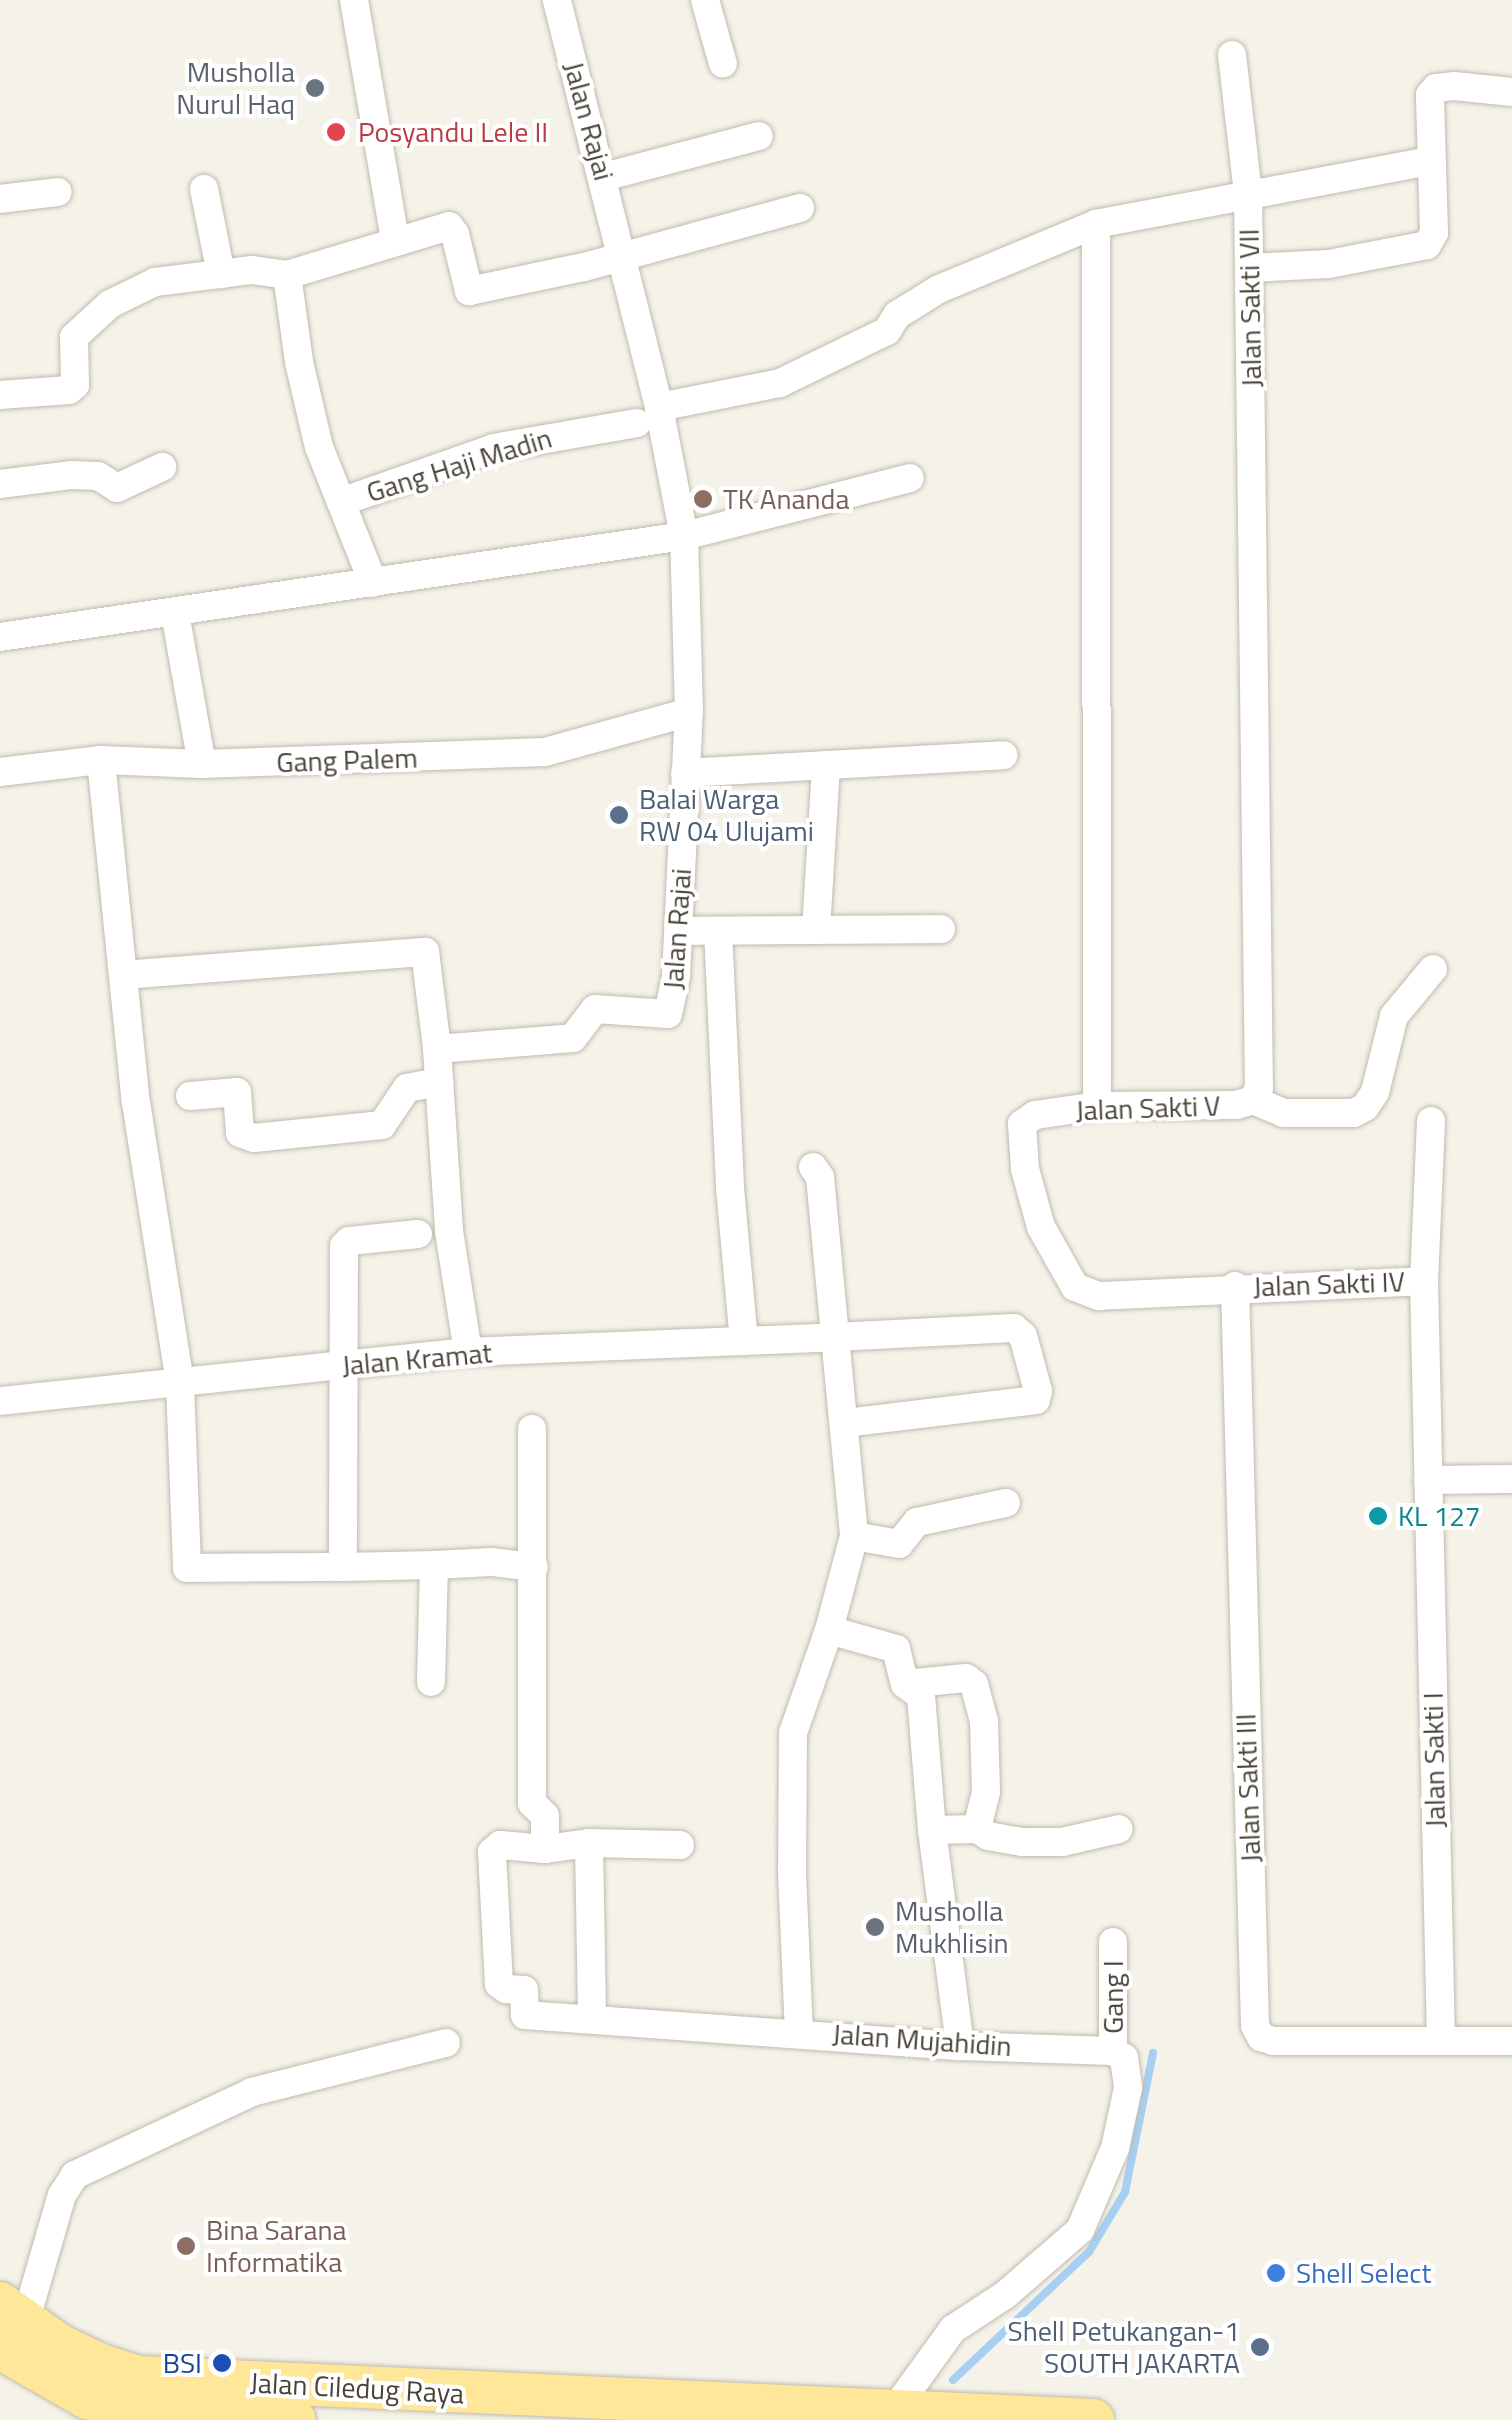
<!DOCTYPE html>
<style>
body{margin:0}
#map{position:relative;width:1512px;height:2420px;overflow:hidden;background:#f5f2ea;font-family:"Titillium Web",sans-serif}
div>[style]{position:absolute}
.stream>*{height:8px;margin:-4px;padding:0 4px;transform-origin:4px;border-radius:4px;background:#a6cff2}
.roads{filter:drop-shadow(0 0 2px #c1bbac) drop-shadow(0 0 2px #c1bbac)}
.street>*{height:28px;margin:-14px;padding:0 14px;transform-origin:14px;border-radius:14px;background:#fff}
.primary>*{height:42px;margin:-21px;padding:0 21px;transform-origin:21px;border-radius:21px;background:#ffe799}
.dots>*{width:28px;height:28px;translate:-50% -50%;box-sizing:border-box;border:5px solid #fff;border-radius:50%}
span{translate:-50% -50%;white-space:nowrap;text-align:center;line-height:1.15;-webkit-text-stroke:8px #fff;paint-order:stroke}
.worship-label{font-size:28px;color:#5b616d}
.right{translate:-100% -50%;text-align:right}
.left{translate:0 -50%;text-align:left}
.street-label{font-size:28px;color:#4a4438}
.health-label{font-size:28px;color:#be3a42}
.education-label{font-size:28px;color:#785e54}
.service-label{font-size:28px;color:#4e5e75}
.culture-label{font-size:28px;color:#0d838f}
.shop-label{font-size:28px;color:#366cbe}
.transit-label{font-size:28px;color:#164399}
</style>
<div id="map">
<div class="stream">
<i style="left:953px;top:2380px;width:187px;rotate:-43.3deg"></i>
<i style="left:1089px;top:2252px;width:70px;rotate:-59deg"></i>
<i style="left:1125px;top:2192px;width:142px;rotate:-78.6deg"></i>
</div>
<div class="roads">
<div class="street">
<i style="left:354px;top:0;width:242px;rotate:80.3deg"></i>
<i style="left:705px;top:0;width:66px;rotate:74.3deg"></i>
<i style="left:1232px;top:55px;width:139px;rotate:83.4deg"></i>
<i style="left:1248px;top:193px;width:895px;rotate:89.3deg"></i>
<i style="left:1259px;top:1088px;width:13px;rotate:117deg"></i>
<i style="left:604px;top:177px;width:160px;rotate:-14.8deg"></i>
<i style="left:204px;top:189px;width:87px;rotate:78.7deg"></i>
<i style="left:0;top:199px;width:58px;rotate:-6.9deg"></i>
<i style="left:1096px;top:224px;width:882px;rotate:89.94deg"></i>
<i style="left:1249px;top:268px;width:80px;rotate:-2.9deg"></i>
<i style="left:1329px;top:264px;width:100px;rotate:-11deg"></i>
<i style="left:1427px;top:245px;width:14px;rotate:-60deg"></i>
<i style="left:1434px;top:233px;width:138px;rotate:-91.7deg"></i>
<i style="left:1430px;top:95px;width:9px;rotate:-49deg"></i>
<i style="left:1436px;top:88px;width:18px;rotate:-6deg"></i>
<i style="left:1454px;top:86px;width:58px;rotate:5.9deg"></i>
<i style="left:287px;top:275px;width:88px;rotate:82.1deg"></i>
<i style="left:299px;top:362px;width:87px;rotate:76.8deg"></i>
<i style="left:319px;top:447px;width:146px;rotate:68.3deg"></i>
<i style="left:0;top:395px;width:69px;rotate:-4.1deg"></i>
<i style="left:69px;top:390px;width:8px;rotate:-40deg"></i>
<i style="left:75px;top:385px;width:48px;rotate:-91.2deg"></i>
<i style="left:74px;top:337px;width:49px;rotate:-42.5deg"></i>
<i style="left:110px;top:304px;width:50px;rotate:-26.1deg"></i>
<i style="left:155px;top:282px;width:98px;rotate:-7.1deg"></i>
<i style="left:252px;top:270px;width:35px;rotate:8deg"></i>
<i style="left:287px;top:275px;width:169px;rotate:-16.8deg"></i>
<i style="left:449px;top:226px;width:10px;rotate:53deg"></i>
<i style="left:455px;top:234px;width:59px;rotate:76.2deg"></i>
<i style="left:469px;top:291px;width:117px;rotate:-11.8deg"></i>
<i style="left:584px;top:267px;width:224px;rotate:-15.3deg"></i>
<i style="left:659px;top:407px;width:123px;rotate:-11.2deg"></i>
<i style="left:780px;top:383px;width:119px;rotate:-25.9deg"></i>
<i style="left:887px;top:331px;width:19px;rotate:-58deg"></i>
<i style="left:897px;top:315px;width:49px;rotate:-31.8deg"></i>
<i style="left:939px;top:289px;width:170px;rotate:-22.5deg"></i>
<i style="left:1096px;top:224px;width:339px;rotate:-10.7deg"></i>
<i style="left:0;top:484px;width:73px;rotate:-7.1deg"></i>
<i style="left:72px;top:475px;width:26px;rotate:2deg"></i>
<i style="left:98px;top:476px;width:22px;rotate:32deg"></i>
<i style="left:117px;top:488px;width:50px;rotate:-25deg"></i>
<i style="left:341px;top:502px;width:162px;rotate:-19.4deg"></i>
<i style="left:494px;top:448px;width:145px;rotate:-9.9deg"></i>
<i style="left:175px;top:613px;width:153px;rotate:79.9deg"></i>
<i style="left:0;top:637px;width:691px;rotate:-8.4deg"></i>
<i style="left:684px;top:536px;width:233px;rotate:-14.4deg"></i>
<i style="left:101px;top:760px;width:344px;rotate:84.2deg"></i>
<i style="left:136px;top:1102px;width:285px;rotate:81.1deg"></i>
<i style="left:180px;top:1384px;width:184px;rotate:87.8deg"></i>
<i style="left:187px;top:1568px;width:156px;rotate:-0.4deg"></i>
<i style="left:0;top:772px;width:102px;rotate:-6.8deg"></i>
<i style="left:101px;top:760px;width:101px;rotate:2.3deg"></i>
<i style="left:202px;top:764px;width:343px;rotate:-2deg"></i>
<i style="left:545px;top:752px;width:149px;rotate:-15.5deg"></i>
<i style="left:685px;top:773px;width:319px;rotate:-3.2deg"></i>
<i style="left:816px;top:930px;width:165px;rotate:-86.5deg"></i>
<i style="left:679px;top:931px;width:262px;rotate:-0.4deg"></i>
<i style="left:718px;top:931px;width:257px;rotate:87.3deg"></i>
<i style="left:730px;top:1188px;width:154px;rotate:84.8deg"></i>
<i style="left:123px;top:975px;width:303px;rotate:-4.4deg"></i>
<i style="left:425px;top:952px;width:98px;rotate:82.9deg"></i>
<i style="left:437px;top:1049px;width:182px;rotate:86.2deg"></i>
<i style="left:449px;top:1231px;width:122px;rotate:81.1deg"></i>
<i style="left:437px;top:1049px;width:136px;rotate:-4.6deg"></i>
<i style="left:573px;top:1038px;width:36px;rotate:-53deg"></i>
<i style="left:595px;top:1009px;width:73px;rotate:3.9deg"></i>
<i style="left:668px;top:1014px;width:40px;rotate:-78deg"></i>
<i style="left:676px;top:975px;width:263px;rotate:-87.2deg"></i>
<i style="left:689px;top:712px;width:176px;rotate:-91.6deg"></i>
<i style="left:684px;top:536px;width:131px;rotate:-101deg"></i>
<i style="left:659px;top:407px;width:420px;rotate:-104.1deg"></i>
<i style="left:190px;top:1096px;width:47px;rotate:-4.9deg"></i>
<i style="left:237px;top:1092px;width:41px;rotate:85.8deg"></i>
<i style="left:240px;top:1133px;width:15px;rotate:20deg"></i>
<i style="left:254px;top:1138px;width:129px;rotate:-5.8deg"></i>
<i style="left:382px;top:1125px;width:45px;rotate:-56deg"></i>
<i style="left:407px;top:1088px;width:33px;rotate:-11deg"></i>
<i style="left:1253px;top:1100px;width:17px;rotate:163deg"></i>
<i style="left:1237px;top:1105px;width:140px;rotate:179.6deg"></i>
<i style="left:1097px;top:1106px;width:63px;rotate:171.7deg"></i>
<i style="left:1035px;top:1115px;width:16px;rotate:145deg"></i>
<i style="left:1022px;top:1124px;width:45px;rotate:86.2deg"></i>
<i style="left:1025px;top:1169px;width:60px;rotate:74.6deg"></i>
<i style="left:1041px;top:1227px;width:69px;rotate:60.5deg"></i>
<i style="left:1075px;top:1287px;width:26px;rotate:21deg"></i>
<i style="left:1099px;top:1296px;width:325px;rotate:-2.6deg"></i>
<i style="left:1253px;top:1100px;width:33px;rotate:23deg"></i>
<i style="left:1283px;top:1113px;width:71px"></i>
<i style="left:1354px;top:1113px;width:13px;rotate:-29deg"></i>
<i style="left:1365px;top:1107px;width:18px;rotate:-56deg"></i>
<i style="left:1375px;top:1092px;width:78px;rotate:-76deg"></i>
<i style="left:1394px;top:1016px;width:61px;rotate:-50.3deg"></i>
<i style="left:1431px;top:1121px;width:160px;rotate:92.5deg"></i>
<i style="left:1424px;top:1281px;width:760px;rotate:88.72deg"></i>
<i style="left:813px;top:1167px;width:12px;rotate:55deg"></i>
<i style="left:820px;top:1177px;width:161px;rotate:84.6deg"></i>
<i style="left:835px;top:1337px;width:179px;rotate:-2.9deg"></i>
<i style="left:1014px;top:1328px;width:12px;rotate:42deg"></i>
<i style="left:1023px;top:1336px;width:57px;rotate:74.7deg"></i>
<i style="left:1038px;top:1391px;width:9px;rotate:103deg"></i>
<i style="left:1036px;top:1400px;width:191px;rotate:173.1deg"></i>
<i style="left:418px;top:1234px;width:69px;rotate:174.2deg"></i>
<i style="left:349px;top:1241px;width:7px;rotate:135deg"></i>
<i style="left:344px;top:1246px;width:321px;rotate:90.2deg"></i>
<i style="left:343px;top:1567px;width:91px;rotate:-1.3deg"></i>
<i style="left:434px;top:1565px;width:117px;rotate:91.5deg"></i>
<i style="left:1235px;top:1286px;width:740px;rotate:88.45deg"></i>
<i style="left:1255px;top:2026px;width:13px;rotate:61deg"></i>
<i style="left:1261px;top:2037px;width:13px;rotate:18deg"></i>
<i style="left:1273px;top:2041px;width:239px"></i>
<i style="left:0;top:1401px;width:471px;rotate:-6deg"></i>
<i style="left:468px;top:1352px;width:367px;rotate:-2.3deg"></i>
<i style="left:835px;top:1337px;width:200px;rotate:84.5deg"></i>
<i style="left:854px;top:1536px;width:97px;rotate:104.9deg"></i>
<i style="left:829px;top:1630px;width:109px;rotate:109.3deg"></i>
<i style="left:793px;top:1733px;width:140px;rotate:90.4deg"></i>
<i style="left:792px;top:1873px;width:158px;rotate:87.5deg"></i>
<i style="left:532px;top:1429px;width:374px;rotate:90deg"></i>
<i style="left:532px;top:1803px;width:18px;rotate:45deg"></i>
<i style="left:545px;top:1816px;width:33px;rotate:90deg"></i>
<i style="left:545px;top:1849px;width:44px;rotate:-7.8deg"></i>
<i style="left:589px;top:1843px;width:91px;rotate:1.3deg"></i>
<i style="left:1428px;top:1480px;width:84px;rotate:-0.7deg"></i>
<i style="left:854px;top:1536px;width:46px;rotate:10.1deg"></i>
<i style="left:899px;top:1544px;width:28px;rotate:-51deg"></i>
<i style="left:917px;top:1522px;width:91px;rotate:-12.1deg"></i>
<i style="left:434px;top:1565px;width:58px;rotate:-3deg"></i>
<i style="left:492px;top:1562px;width:42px;rotate:6.8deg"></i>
<i style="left:829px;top:1630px;width:70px;rotate:15.8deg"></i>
<i style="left:896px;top:1649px;width:36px;rotate:76deg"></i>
<i style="left:905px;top:1684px;width:20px;rotate:37deg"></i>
<i style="left:921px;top:1696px;width:134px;rotate:85.3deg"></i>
<i style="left:932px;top:1830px;width:218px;rotate:82.6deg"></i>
<i style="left:905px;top:1684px;width:61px;rotate:-5.6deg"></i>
<i style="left:966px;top:1678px;width:10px;rotate:37deg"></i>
<i style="left:974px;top:1684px;width:38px;rotate:75deg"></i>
<i style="left:984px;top:1721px;width:71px;rotate:88.4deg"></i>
<i style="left:986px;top:1792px;width:38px;rotate:104deg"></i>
<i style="left:932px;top:1830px;width:45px;rotate:-1.3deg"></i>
<i style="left:977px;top:1829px;width:13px;rotate:32deg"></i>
<i style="left:988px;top:1836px;width:36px;rotate:10deg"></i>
<i style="left:1023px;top:1842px;width:39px"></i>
<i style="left:1062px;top:1842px;width:58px;rotate:-12.8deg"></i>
<i style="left:589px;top:1843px;width:175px;rotate:89deg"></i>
<i style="left:545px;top:1849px;width:45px;rotate:-174.9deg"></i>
<i style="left:500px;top:1845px;width:11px;rotate:139deg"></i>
<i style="left:492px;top:1852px;width:132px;rotate:87deg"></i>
<i style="left:499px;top:1984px;width:9px;rotate:36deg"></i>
<i style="left:506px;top:1989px;width:18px;rotate:3deg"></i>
<i style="left:524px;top:1990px;width:25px;rotate:88deg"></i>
<i style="left:525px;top:2015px;width:436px;rotate:4.1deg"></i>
<i style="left:960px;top:2046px;width:153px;rotate:1.9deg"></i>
<i style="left:1113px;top:2051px;width:13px;rotate:32deg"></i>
<i style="left:1124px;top:2058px;width:30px;rotate:82deg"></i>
<i style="left:1128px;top:2088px;width:61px;rotate:102.2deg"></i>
<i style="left:1115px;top:2148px;width:89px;rotate:113.1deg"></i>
<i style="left:1080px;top:2230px;width:99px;rotate:139.1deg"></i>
<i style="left:1005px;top:2295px;width:62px;rotate:146.8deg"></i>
<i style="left:953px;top:2329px;width:99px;rotate:125.9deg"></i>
<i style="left:1113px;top:1942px;width:109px;rotate:90deg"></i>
<i style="left:25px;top:2322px;width:132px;rotate:-73.8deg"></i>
<i style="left:62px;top:2195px;width:24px;rotate:-57deg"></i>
<i style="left:75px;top:2175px;width:195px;rotate:-25.1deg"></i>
<i style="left:252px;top:2092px;width:200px;rotate:-14.2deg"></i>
</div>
<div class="primary">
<i style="left:0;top:2303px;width:72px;rotate:35.4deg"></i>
<i style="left:59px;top:2345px;width:47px;rotate:25.5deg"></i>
<i style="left:101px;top:2365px;width:40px;rotate:18deg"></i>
<i style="left:139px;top:2377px;width:955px;rotate:2.58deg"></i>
<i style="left:0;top:2348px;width:100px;rotate:29.9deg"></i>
<i style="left:87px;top:2398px;width:60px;rotate:9.6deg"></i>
<i style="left:146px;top:2408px;width:149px;rotate:4.6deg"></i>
</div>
</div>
<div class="dots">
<i style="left:315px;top:88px;background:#6b7280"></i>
<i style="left:336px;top:132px;background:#e0444e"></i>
<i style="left:703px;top:499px;background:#8d6e63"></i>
<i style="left:619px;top:815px;background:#5c6f8a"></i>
<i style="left:1378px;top:1516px;background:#0f9aa8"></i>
<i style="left:875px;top:1927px;background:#6b7280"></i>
<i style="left:186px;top:2246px;background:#8d6e63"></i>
<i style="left:1276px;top:2273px;background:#3f7fe0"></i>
<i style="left:1260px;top:2347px;background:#5c6f8a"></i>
<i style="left:222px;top:2363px;background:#1a4fb4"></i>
</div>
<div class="worship-label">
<span class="right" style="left:295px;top:88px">Musholla<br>Nurul Haq</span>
<span class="left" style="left:895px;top:1927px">Musholla<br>Mukhlisin</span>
</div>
<div class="street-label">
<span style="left:589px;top:121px;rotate:75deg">Jalan Rajai</span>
<span style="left:1250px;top:308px;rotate:-91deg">Jalan Sakti VII</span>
<span style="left:459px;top:465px;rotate:-17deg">Gang Haji Madin</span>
<span style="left:347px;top:760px;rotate:-2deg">Gang Palem</span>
<span style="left:677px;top:929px;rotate:-86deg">Jalan Rajai</span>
<span style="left:1148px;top:1108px;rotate:-2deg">Jalan Sakti V</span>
<span style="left:1329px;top:1284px;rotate:-2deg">Jalan Sakti IV</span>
<span style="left:417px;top:1359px;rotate:-5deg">Jalan Kramat</span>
<span style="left:1434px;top:1760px;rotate:-91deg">Jalan Sakti I</span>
<span style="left:1248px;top:1788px;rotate:-92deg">Jalan Sakti III</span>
<span style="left:1113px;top:1997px;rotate:-90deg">Gang I</span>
<span style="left:922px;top:2040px;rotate:4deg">Jalan Mujahidin</span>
<span style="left:357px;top:2388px;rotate:3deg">Jalan Ciledug Raya</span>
</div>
<div class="health-label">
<span class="left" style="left:358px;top:132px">Posyandu Lele II</span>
</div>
<div class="education-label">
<span class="left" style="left:723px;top:499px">TK Ananda</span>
<span class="left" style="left:206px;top:2246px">Bina Sarana<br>Informatika</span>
</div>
<div class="service-label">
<span class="left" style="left:639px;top:815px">Balai Warga<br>RW 04 Ulujami</span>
<span class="right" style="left:1240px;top:2347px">Shell Petukangan-1<br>SOUTH JAKARTA</span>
</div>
<div class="culture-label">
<span class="left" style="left:1398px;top:1516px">KL 127</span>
</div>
<div class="shop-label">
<span class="left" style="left:1296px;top:2273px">Shell Select</span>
</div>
<div class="transit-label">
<span class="right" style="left:202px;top:2363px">BSI</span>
</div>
</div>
